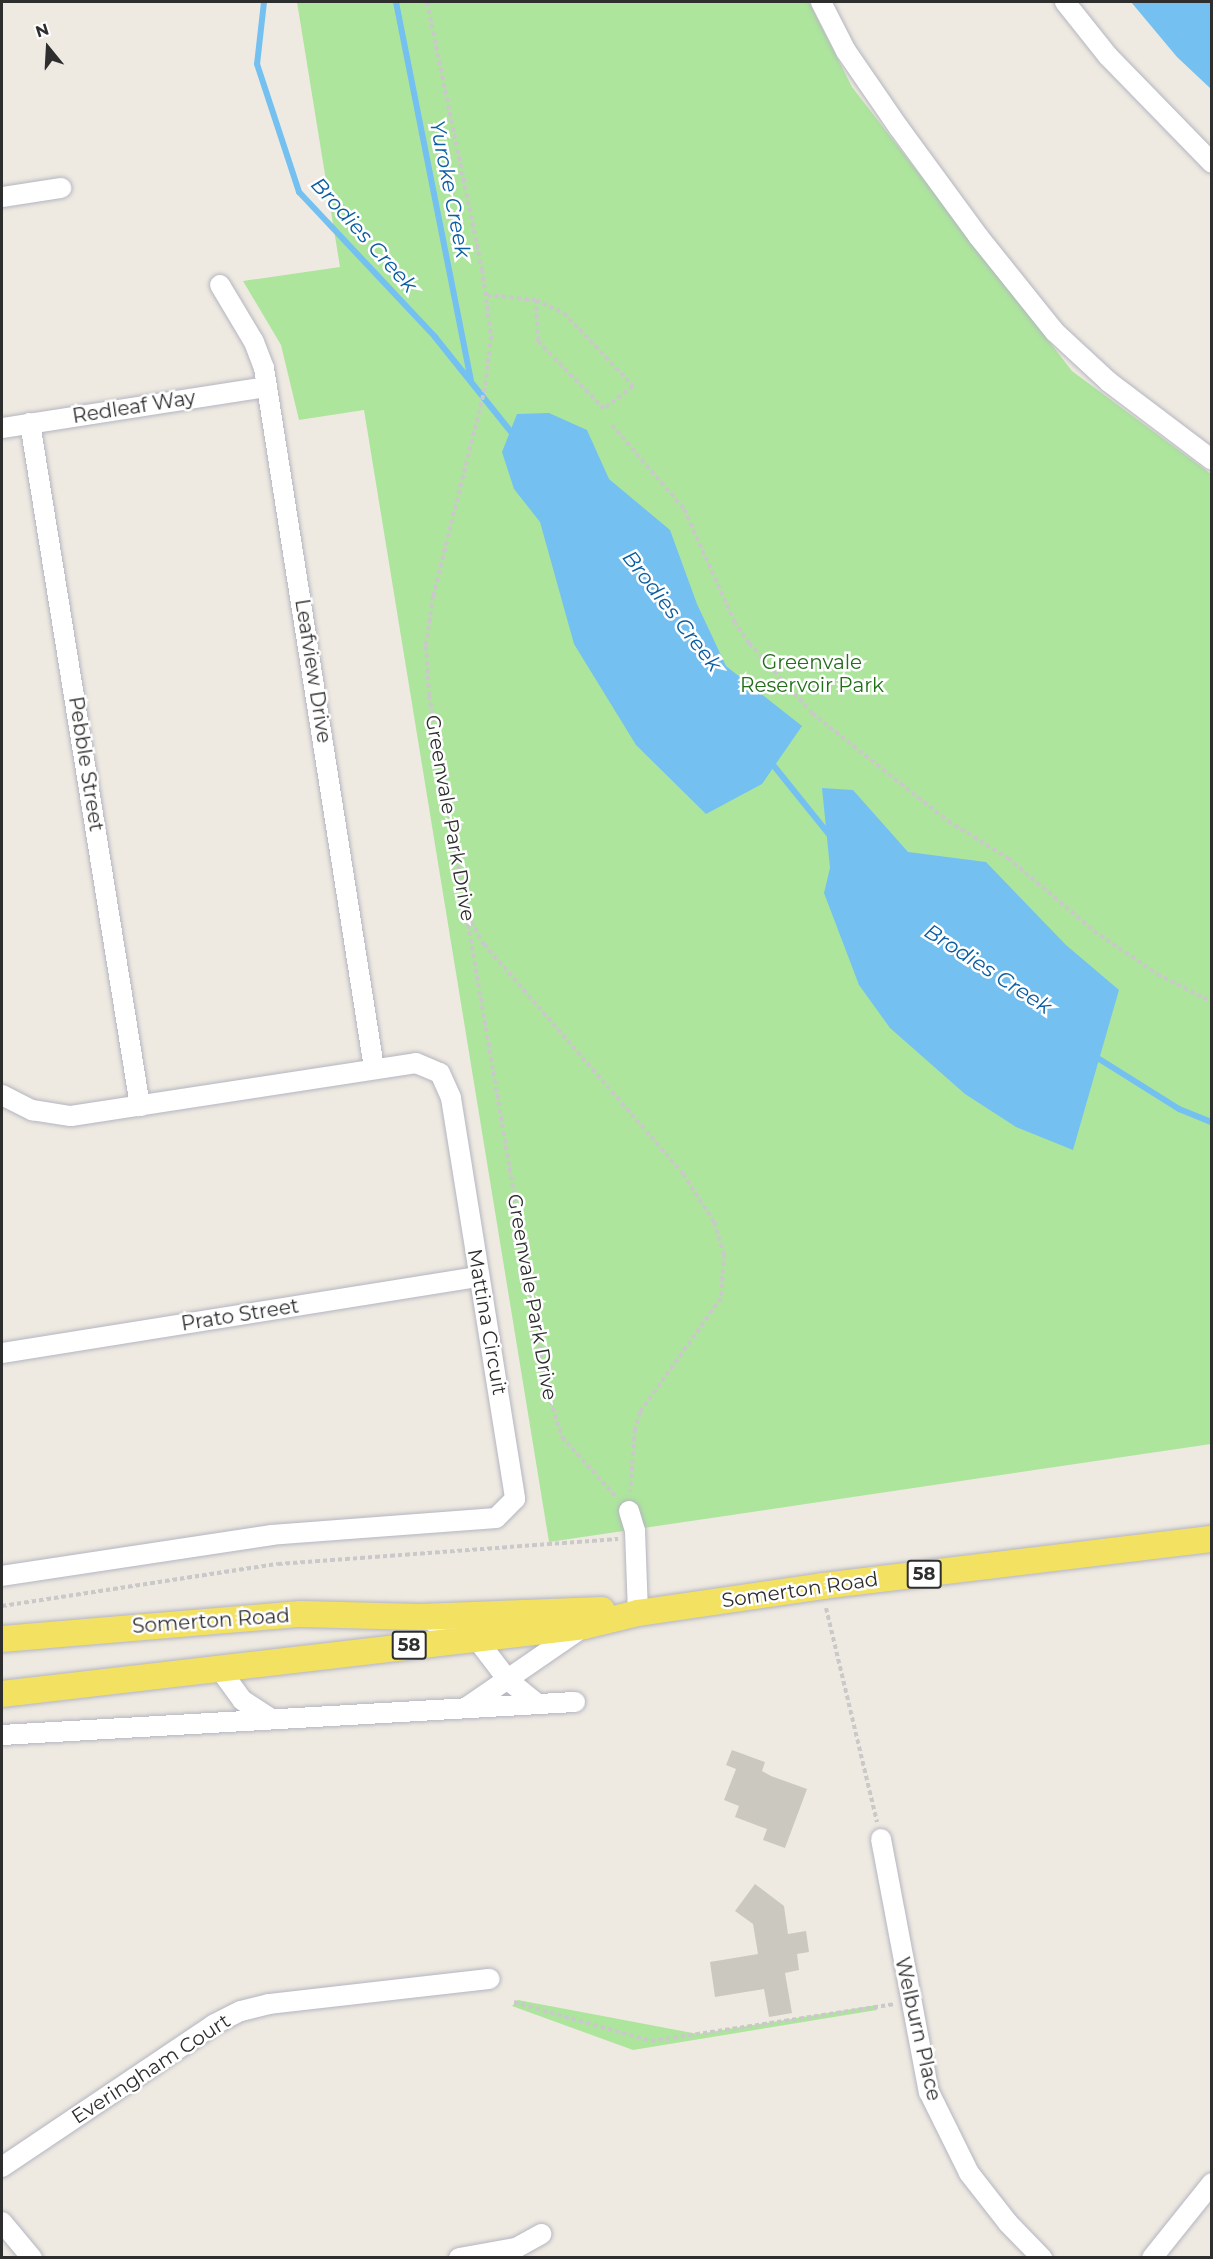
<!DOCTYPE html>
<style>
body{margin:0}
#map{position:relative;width:1213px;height:2259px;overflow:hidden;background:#efeae1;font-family:Montserrat,sans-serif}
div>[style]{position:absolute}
.green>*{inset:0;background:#ade59d}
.water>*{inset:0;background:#74c1f1}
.stream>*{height:6px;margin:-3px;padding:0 3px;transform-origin:3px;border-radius:3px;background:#74c1f1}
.building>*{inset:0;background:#cbc8bf}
.path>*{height:4px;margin-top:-2px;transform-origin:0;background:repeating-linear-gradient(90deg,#c9c9c9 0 4.5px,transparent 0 7.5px)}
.roads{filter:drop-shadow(0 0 2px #b4b5c1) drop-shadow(0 0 2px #b4b5c1)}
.minor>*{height:20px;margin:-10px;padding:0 10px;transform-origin:10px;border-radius:10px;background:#fff}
.major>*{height:26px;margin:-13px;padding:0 13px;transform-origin:13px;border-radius:13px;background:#f3e162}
span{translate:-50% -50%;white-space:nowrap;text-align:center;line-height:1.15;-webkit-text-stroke:5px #fff;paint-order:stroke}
.shield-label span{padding:2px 4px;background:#fff;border:2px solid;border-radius:4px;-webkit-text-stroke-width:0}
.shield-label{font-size:18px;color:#2e2e2e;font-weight:700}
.street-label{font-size:20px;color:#2e2e2e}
.park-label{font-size:20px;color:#226e1a}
.water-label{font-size:21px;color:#0c5ea3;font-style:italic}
.frame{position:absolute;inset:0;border:3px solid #2e2e2e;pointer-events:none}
.north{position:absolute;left:18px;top:18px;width:60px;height:60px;-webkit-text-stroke:4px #fff;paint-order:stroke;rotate:342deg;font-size:16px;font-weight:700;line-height:24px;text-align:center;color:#2e2e2e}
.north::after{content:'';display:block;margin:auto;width:21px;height:27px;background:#2e2e2e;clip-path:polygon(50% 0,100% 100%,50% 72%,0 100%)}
</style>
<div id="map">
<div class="green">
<i style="clip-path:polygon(297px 2px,809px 2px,852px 87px,1072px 371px,1211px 474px,1211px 1444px,549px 1542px,364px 410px,299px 420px,281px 345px,243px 281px,340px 267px)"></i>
<i style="clip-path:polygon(518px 2000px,698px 2034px,877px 2005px,877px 2010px,633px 2050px,512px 2006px)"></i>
</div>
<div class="water">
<i style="clip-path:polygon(1131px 2px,1211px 2px,1211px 89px,1177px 57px)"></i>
<i style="clip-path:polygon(549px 413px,587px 430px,609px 479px,670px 530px,697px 604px,726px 666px,802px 726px,762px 784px,706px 814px,636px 745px,574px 644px,540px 522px,514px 489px,502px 452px,517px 414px)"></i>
<i style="clip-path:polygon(822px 788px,853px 790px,908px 852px,986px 862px,1066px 945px,1119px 990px,1073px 1150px,1016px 1127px,965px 1094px,890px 1028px,859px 985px,824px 893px,830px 868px)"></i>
</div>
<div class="stream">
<i style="left:264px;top:2px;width:62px;rotate:96.4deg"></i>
<i style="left:257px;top:64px;width:135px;rotate:71.8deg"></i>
<i style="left:299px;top:192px;width:199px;rotate:46.8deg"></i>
<i style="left:435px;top:337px;width:128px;rotate:51.3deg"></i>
<i style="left:396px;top:2px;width:386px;rotate:78.8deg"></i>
<i style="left:770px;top:761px;width:97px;rotate:51.2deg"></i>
<i style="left:1096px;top:1057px;width:98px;rotate:32.1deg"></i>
<i style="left:1179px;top:1109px;width:35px;rotate:22deg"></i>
</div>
<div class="building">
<i style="clip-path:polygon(732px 1750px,765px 1762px,762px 1771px,771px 1776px,807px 1789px,785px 1848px,763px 1840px,767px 1829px,735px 1817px,739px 1806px,724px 1800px,736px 1769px,726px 1765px)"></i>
<i style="clip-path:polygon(755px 1884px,784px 1906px,788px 1934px,806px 1931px,809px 1952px,797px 1954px,799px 1970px,785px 1973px,792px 2013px,769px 2017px,764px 1989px,715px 1997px,710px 1962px,758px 1954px,753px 1924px,735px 1911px)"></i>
</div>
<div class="path">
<i style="left:427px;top:2px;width:273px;rotate:78.4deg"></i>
<i style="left:482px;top:269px;width:68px;rotate:82.3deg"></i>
<i style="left:491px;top:336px;width:52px;rotate:96.6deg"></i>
<i style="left:485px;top:388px;width:214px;rotate:104deg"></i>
<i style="left:433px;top:596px;width:50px;rotate:98deg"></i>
<i style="left:426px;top:646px;width:49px;rotate:86.5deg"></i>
<i style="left:429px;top:695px;width:708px;rotate:80.32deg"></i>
<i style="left:548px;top:1393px;width:46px;rotate:72.3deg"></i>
<i style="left:562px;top:1437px;width:82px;rotate:48deg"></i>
<i style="left:487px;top:295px;width:49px;rotate:5.8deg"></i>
<i style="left:536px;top:300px;width:31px;rotate:25deg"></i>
<i style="left:564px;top:313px;width:100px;rotate:46.6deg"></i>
<i style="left:633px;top:386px;width:37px;rotate:142deg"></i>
<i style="left:604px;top:409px;width:95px;rotate:-134.1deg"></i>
<i style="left:538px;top:341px;width:41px;rotate:-92.8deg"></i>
<i style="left:612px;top:425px;width:111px;rotate:49.4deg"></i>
<i style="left:684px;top:509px;width:123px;rotate:65.9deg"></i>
<i style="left:734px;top:621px;width:27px;rotate:56deg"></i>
<i style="left:749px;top:643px;width:94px;rotate:48deg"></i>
<i style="left:812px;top:713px;width:174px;rotate:38.5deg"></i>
<i style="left:948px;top:821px;width:70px;rotate:31.7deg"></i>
<i style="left:1008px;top:858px;width:113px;rotate:40.3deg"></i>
<i style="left:1094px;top:931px;width:76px;rotate:34.3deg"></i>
<i style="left:1157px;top:974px;width:62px;rotate:27deg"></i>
<i style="left:467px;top:915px;width:34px;rotate:60deg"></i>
<i style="left:484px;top:944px;width:304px;rotate:49.1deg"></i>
<i style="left:683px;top:1174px;width:57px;rotate:57.1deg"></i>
<i style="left:714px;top:1222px;width:34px;rotate:73deg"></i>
<i style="left:724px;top:1254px;width:44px;rotate:93.9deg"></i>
<i style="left:721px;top:1298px;width:140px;rotate:125.4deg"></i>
<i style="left:640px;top:1412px;width:18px;rotate:106deg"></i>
<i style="left:635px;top:1429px;width:63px;rotate:94.5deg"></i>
<i style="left:2px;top:1606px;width:279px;rotate:-8.7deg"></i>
<i style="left:278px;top:1564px;width:341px;rotate:-4.2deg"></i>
<i style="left:826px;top:1608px;width:220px;rotate:76.6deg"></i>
<i style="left:514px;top:2002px;width:142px;rotate:15.9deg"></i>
<i style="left:651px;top:2041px;width:247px;rotate:-8.6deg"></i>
</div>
<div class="roads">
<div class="minor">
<i style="left:821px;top:2px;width:55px;rotate:63deg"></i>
<i style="left:846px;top:51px;width:93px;rotate:55.5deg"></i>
<i style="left:899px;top:128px;width:134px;rotate:53.8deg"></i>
<i style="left:978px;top:236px;width:123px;rotate:51.3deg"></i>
<i style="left:1055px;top:332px;width:74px;rotate:42.8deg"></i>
<i style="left:1109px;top:382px;width:129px;rotate:37.1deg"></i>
<i style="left:1065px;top:2px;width:69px;rotate:51.5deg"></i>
<i style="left:1108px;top:56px;width:149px;rotate:45.8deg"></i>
<i style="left:2px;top:197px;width:60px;rotate:-8.7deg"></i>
<i style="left:220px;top:285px;width:66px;rotate:59.2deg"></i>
<i style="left:254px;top:342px;width:28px;rotate:69deg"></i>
<i style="left:264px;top:368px;width:709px;rotate:81.07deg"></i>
<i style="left:30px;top:423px;width:692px;rotate:80.85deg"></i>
<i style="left:2px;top:428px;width:268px;rotate:-8.8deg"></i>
<i style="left:2px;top:1095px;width:34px;rotate:27deg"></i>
<i style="left:32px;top:1110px;width:39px;rotate:9deg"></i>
<i style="left:71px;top:1116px;width:349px;rotate:-8.7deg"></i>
<i style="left:416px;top:1063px;width:26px;rotate:23deg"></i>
<i style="left:440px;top:1073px;width:27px;rotate:66deg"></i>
<i style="left:451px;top:1098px;width:406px;rotate:80.9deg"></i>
<i style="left:515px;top:1499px;width:27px;rotate:135deg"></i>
<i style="left:496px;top:1518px;width:225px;rotate:175.7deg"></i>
<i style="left:272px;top:1535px;width:273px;rotate:171.4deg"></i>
<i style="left:2px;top:1353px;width:483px;rotate:-9.1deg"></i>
<i style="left:629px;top:1511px;width:21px;rotate:73deg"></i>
<i style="left:635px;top:1531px;width:82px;rotate:87.9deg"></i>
<i style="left:426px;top:1619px;width:52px;rotate:20.2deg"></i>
<i style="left:475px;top:1637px;width:54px;rotate:52.5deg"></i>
<i style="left:508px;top:1680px;width:38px;rotate:39deg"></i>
<i style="left:219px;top:1668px;width:39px;rotate:54deg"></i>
<i style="left:242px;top:1700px;width:33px;rotate:33deg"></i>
<i style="left:467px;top:1707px;width:143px;rotate:-34.5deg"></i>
<i style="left:2px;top:1735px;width:574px;rotate:-3.3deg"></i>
<i style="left:881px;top:1839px;width:258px;rotate:79.3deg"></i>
<i style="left:929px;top:2092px;width:90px;rotate:63.7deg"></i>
<i style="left:969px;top:2173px;width:63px;rotate:52deg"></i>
<i style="left:1008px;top:2223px;width:49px;rotate:45.8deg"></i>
<i style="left:2px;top:2167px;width:254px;rotate:-33.9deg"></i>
<i style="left:213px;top:2025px;width:31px;rotate:-27deg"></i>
<i style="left:241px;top:2011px;width:29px;rotate:-14deg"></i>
<i style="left:269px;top:2004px;width:222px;rotate:-6.5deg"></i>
<i style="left:2px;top:2222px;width:47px;rotate:50.2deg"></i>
<i style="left:459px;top:2258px;width:58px;rotate:-10deg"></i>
<i style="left:516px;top:2248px;width:29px;rotate:-29deg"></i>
<i style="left:1152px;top:2258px;width:96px;rotate:-51.3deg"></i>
</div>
<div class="major">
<i style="left:2px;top:1639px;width:300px;rotate:-4.8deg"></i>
<i style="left:301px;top:1614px;width:119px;rotate:1.4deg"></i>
<i style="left:420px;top:1617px;width:182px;rotate:-2.2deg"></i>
<i style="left:2px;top:1694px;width:587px;rotate:-6.65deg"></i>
<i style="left:585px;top:1626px;width:55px;rotate:-13.8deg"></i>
<i style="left:638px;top:1613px;width:186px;rotate:-8.3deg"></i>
<i style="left:822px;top:1586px;width:393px;rotate:-6.9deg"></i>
</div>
</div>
<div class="shield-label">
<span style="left:924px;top:1574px">58</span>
<span style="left:409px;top:1645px">58</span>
</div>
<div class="street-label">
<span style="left:134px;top:407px;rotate:-9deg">Redleaf Way</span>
<span style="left:313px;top:671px;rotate:81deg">Leafview Drive</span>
<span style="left:86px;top:764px;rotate:81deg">Pebble Street</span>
<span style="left:450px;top:818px;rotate:80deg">Greenvale Park Drive</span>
<span style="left:532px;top:1297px;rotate:80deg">Greenvale Park Drive</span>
<span style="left:240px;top:1315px;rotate:-9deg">Prato Street</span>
<span style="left:487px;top:1322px;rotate:80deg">Mattina Circuit</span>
<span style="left:800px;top:1590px;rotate:-8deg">Somerton Road</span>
<span style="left:211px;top:1621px;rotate:-4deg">Somerton Road</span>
<span style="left:918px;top:2029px;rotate:77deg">Welburn Place</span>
<span style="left:151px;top:2069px;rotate:-33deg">Everingham Court</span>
</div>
<div class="park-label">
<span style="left:812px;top:674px">Greenvale<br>Reservoir Park</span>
</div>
<div class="water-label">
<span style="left:450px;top:189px;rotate:79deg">Yuroke Creek</span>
<span style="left:364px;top:235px;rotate:48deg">Brodies Creek</span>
<span style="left:672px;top:611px;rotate:52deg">Brodies Creek</span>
<span style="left:988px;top:969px;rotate:33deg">Brodies Creek</span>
</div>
<div class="frame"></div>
<div class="north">N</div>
</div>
